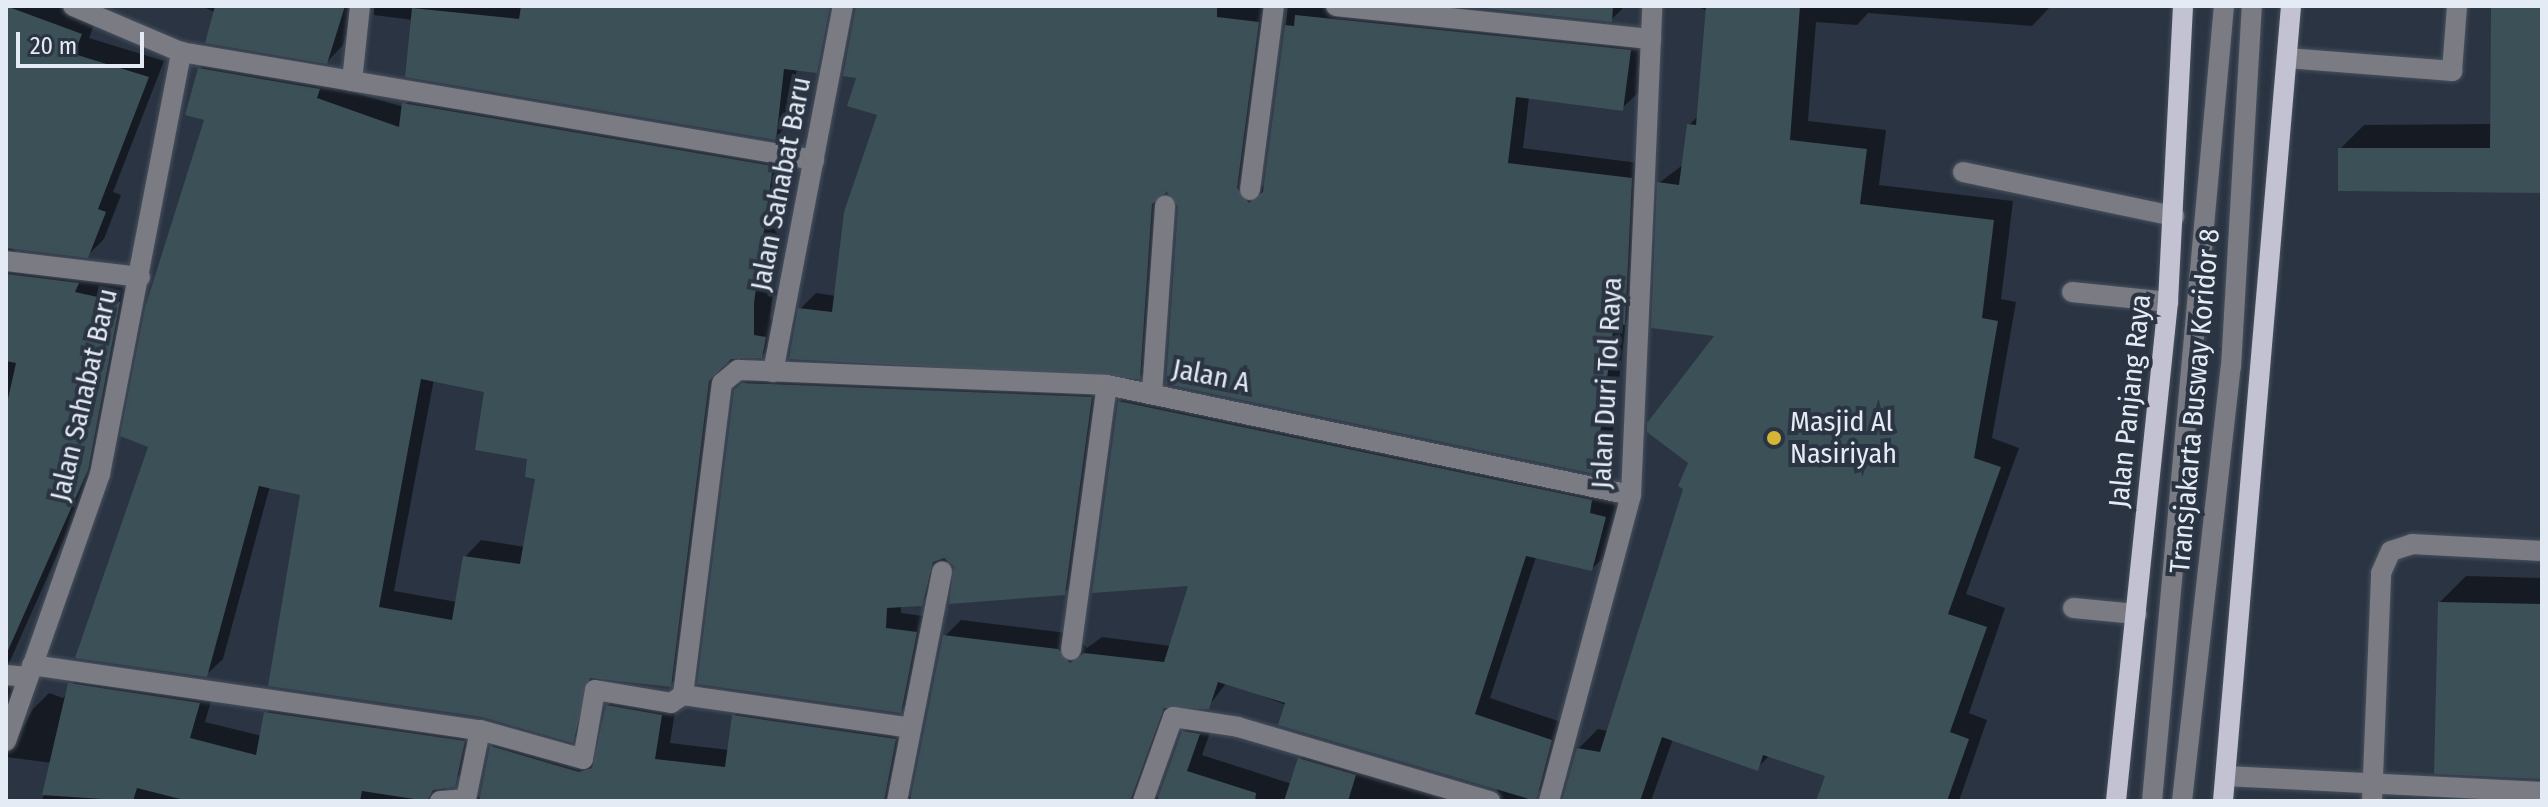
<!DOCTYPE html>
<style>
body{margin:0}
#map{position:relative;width:2548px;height:807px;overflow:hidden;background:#2a3442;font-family:"Fira Sans Condensed",sans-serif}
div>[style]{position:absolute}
.shadow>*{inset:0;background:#0007}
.building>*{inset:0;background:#3c5058}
.roads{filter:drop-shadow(0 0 2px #48515e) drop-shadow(0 0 2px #48515e)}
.minor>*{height:20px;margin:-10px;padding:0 10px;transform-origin:10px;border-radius:10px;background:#7b7b83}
.major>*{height:20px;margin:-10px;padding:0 10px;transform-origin:10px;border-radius:10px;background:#c3c2d3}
.dots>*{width:22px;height:22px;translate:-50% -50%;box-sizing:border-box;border:4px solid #2a3442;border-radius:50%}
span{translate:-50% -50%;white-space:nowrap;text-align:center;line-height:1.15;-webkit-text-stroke:8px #2a3442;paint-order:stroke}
.street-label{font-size:28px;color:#e5ebf4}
.poi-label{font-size:28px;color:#e5ebf4}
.left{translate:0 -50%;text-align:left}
.frame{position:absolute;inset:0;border:8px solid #e5ebf4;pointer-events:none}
.scale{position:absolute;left:16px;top:32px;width:128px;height:36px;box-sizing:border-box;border:4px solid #e5ebf4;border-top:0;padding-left:10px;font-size:24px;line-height:28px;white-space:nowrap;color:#e5ebf4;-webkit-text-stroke:6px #2a3442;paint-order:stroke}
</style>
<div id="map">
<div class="shadow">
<i style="clip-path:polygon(6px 6px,95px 6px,100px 9px,89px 38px,164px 61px,113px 192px,121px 195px,104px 239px,87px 256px,12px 247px,20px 258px,135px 286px,103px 452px,6px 670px)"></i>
<i style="clip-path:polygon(201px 6px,356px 6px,343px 45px,327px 62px)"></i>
<i style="clip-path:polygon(374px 6px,817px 6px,797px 67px,791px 122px,775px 138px,413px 20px,374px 15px)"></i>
<i style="clip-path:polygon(866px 6px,1273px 6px,1252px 172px,1265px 189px,1288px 6px,1368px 6px,1645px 35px,1638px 93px,1622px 108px,1529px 97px,1523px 148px,1646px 164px,1640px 307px,1626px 321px,1610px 457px,1594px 472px,1180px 205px,1167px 189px,1155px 361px,1139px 377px,800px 309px,816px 293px,836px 296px,879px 114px,859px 76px)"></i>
<i style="clip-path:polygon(1480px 6px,1625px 6px,1611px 20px)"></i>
<i style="clip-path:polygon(1697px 6px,2051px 6px,2032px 26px,1868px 13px,1857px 25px,1816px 22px,1808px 121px,1886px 130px,1879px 185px,2013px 201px,2001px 299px,2016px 302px,1992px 438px,2019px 448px,1966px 594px,2005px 608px,1969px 713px,1987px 720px,1959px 801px,1818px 801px,1827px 775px,1770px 755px,1757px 768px,1673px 739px,1651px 801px,1563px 801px,1578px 749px,1598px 729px,1608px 731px,1686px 488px,1718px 334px,1659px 183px,1684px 164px,1689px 125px,1699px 115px,1707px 11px)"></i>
<i style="clip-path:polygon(2493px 6px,2542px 6px,2542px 191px,2340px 149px,2364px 125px,2492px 124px)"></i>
<i style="clip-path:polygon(evenodd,216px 53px,404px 107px,420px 87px,788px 150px,770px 319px,782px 321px,778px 339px,762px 356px,725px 363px,687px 669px,670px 685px,601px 677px,588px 724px,572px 740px,482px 715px,270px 684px,303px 493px,270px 486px,223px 659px,206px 675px,150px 446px,207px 119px,200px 69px,216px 53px,434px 379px,487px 390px,537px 477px,525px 547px,481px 540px,465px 557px,457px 602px,394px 591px,434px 379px)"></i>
<i style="clip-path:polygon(753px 374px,1107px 382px,1080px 577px,1064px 593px,947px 561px,921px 604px,901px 605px,901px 613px,931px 617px,916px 696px,900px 711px,736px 391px)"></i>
<i style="clip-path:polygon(evenodd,1136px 385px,1621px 501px,1608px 553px,1592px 569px,1536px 557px,1490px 698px,1567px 724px,1552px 783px,1523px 801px,42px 801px,53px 763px,6px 757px,6px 676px,22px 682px,17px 738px,33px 709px,49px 693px,63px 698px,84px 668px,215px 687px,205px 722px,262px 736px,266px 713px,282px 696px,480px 725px,471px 768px,444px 786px,451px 798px,482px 797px,492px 747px,508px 731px,597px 756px,607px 706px,624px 690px,677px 699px,670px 743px,729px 750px,734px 716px,750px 700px,911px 723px,904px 794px,913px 797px,945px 636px,961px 620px,1075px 634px,1087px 648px,1102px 637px,1171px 646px,1191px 583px,1120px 402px,1136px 385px,1227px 682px,1495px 787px,1501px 797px,1316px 743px,1300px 759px,1292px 784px,1202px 755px,1215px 719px,1200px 716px,1183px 733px,1160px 798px,1149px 794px,1173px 706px,1208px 707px,1227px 682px)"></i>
<i style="clip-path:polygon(2466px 576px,2542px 578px,2542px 777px,2439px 603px)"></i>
</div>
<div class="building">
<i style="clip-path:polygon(6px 6px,82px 34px,74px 54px,149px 77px,98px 209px,106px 212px,88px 258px,6px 248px)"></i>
<i style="clip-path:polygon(215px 6px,345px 6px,327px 64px,205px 43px)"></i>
<i style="clip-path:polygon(521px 6px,830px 6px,817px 73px,784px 69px,776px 140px,405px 77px,412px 8px,519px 19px)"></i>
<i style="clip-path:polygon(856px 6px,1217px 6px,1217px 17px,1259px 22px,1237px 188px,1249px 203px,1263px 192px,1285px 25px,1294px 26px,1295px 15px,1631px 50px,1623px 111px,1516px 97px,1508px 163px,1632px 178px,1625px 325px,1614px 323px,1595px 474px,1166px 384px,1178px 206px,1167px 192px,1152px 204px,1140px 379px,789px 359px,798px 308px,832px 312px,844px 212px,877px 115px,847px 106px,856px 78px,843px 76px)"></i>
<i style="clip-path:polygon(1464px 6px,1613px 6px,1612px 22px)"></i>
<i style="clip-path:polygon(1706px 6px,1800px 6px,1790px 140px,1867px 149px,1860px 204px,1994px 220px,1982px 318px,1998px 321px,1974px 458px,2001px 467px,1948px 614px,1987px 627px,1950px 732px,1969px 739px,1947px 801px,1816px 801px,1825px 776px,1763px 755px,1758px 771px,1662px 737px,1640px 801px,1562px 801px,1577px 748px,1600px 752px,1683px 489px,1678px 486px,1688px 463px,1647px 432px,1647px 423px,1714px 336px,1651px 328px,1657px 182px,1679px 185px,1687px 124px,1696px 125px)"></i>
<i style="clip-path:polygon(2491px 6px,2542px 6px,2542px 193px,2338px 191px,2338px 148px,2490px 148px)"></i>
<i style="clip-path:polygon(evenodd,198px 68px,320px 89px,317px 98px,399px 127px,402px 103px,773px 166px,754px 303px,754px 335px,766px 337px,762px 358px,731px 359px,709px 381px,671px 687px,590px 678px,573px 743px,482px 717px,268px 686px,300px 495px,259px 486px,207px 677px,75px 658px,148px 447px,120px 436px,145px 308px,204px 120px,185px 115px,198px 68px,421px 379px,484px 392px,475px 450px,527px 459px,525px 477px,535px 479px,520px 564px,463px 556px,452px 620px,379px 607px,421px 379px)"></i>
<i style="clip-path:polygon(6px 274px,79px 283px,75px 292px,120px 302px,88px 470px,6px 655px,6px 408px,16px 363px,6px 361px)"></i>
<i style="clip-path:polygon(742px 383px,1092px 397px,1065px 595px,949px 604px,954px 566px,944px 558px,933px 562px,922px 606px,887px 608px,886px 628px,917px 632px,901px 713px,697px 684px,734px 390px)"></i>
<i style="clip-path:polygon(1118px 401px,1592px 500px,1590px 513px,1606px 517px,1592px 571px,1526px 556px,1475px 714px,1552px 740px,1536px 801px,1278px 725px,1285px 703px,1218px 682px,1209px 709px,1164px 708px,1130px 801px,910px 801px,943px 635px,1058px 649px,1070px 663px,1084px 653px,1164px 662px,1188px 586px,1092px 593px)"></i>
<i style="clip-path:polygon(2438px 602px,2542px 604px,2542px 779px,2434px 774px)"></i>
<i style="clip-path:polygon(68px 683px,200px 703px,190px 738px,256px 755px,264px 712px,465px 741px,455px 787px,433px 790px,427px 801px,362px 791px,360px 801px,188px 801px,137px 788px,133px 801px,42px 795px)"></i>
<i style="clip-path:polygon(606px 705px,662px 715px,655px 759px,725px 767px,732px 715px,896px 739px,884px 801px,479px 801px,490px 746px,579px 772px,592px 768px)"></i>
<i style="clip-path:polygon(1182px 731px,1200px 734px,1187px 771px,1256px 793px,1255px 801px,1157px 801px)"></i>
<i style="clip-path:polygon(1298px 758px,1356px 775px,1348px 801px,1284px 801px)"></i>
</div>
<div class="roads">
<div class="minor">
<i style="left:73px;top:6px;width:117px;rotate:23.1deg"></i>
<i style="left:181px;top:52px;width:173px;rotate:9.6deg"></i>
<i style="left:352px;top:81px;width:75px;rotate:-83.9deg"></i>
<i style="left:1336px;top:6px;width:317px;rotate:6deg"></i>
<i style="left:2287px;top:58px;width:166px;rotate:4.5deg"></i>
<i style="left:2452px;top:71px;width:65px;rotate:-85.6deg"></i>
<i style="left:352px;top:81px;width:469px;rotate:9.7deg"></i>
<i style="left:1963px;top:172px;width:216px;rotate:11.8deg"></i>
<i style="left:1250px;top:190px;width:186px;rotate:-82.6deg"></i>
<i style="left:6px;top:261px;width:135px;rotate:6.8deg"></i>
<i style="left:2072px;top:292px;width:97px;rotate:5.9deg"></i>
<i style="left:773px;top:372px;width:373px;rotate:-79.2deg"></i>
<i style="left:1152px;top:393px;width:188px;rotate:-86deg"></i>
<i style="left:2073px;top:608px;width:64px;rotate:5.4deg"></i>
<i style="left:1071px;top:650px;width:267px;rotate:-82.3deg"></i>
<i style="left:32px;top:665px;width:453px;rotate:8.3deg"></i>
<i style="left:480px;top:730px;width:107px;rotate:15.7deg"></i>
<i style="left:583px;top:759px;width:70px;rotate:-80.1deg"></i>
<i style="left:595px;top:690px;width:77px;rotate:9.7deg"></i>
<i style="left:671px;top:703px;width:14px;rotate:-34deg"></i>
<i style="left:683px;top:695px;width:314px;rotate:-82.9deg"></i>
<i style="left:722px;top:383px;width:21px;rotate:-39deg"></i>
<i style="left:738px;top:370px;width:369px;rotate:2.3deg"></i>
<i style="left:1107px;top:385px;width:535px;rotate:11.86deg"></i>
<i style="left:6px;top:675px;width:22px;rotate:5deg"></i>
<i style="left:683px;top:695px;width:230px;rotate:8.2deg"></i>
<i style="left:6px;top:741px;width:283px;rotate:-70.6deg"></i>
<i style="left:100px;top:474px;width:430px;rotate:-79.1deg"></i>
<i style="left:2226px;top:776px;width:316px;rotate:2.9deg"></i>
<i style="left:440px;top:801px;width:26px;rotate:-4deg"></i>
<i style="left:466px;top:799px;width:70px;rotate:-78.5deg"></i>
<i style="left:897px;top:801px;width:234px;rotate:-78.9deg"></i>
<i style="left:1143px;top:801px;width:89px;rotate:-70.3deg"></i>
<i style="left:1173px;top:717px;width:66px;rotate:8.7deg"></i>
<i style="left:1238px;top:727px;width:263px;rotate:16.4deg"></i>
<i style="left:1549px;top:801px;width:317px;rotate:-75deg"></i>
<i style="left:1631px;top:495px;width:489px;rotate:-87.5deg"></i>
<i style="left:2152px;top:801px;width:798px;rotate:-84.83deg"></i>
<i style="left:2182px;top:801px;width:437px;rotate:-83.6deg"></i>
<i style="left:2231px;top:367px;width:362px;rotate:-86.7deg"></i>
<i style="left:2372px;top:801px;width:228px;rotate:-87.7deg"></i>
<i style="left:2381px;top:573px;width:24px;rotate:-66deg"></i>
<i style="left:2391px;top:551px;width:22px;rotate:-18deg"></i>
<i style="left:2412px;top:544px;width:130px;rotate:3.1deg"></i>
</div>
<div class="major">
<i style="left:2116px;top:801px;width:502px;rotate:-84.05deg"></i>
<i style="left:2168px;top:302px;width:296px;rotate:-87.1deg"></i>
<i style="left:2223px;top:801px;width:798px;rotate:-85.11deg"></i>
</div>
</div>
<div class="dots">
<i style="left:1774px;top:438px;background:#d6b534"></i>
</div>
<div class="street-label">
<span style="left:781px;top:184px;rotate:-79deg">Jalan Sahabat Baru</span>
<span style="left:1211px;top:376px;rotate:11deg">Jalan A</span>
<span style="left:1607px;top:383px;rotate:-87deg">Jalan Duri Tol Raya</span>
<span style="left:84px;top:395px;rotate:-77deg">Jalan Sahabat Baru</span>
<span style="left:2130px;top:401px;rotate:-84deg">Jalan Panjang Raya</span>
<span style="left:2195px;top:401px;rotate:-85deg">Transjakarta Busway Koridor 8</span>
</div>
<div class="poi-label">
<span class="left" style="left:1790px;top:438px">Masjid Al<br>Nasiriyah</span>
</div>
<div class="frame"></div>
<div class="scale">20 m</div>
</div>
